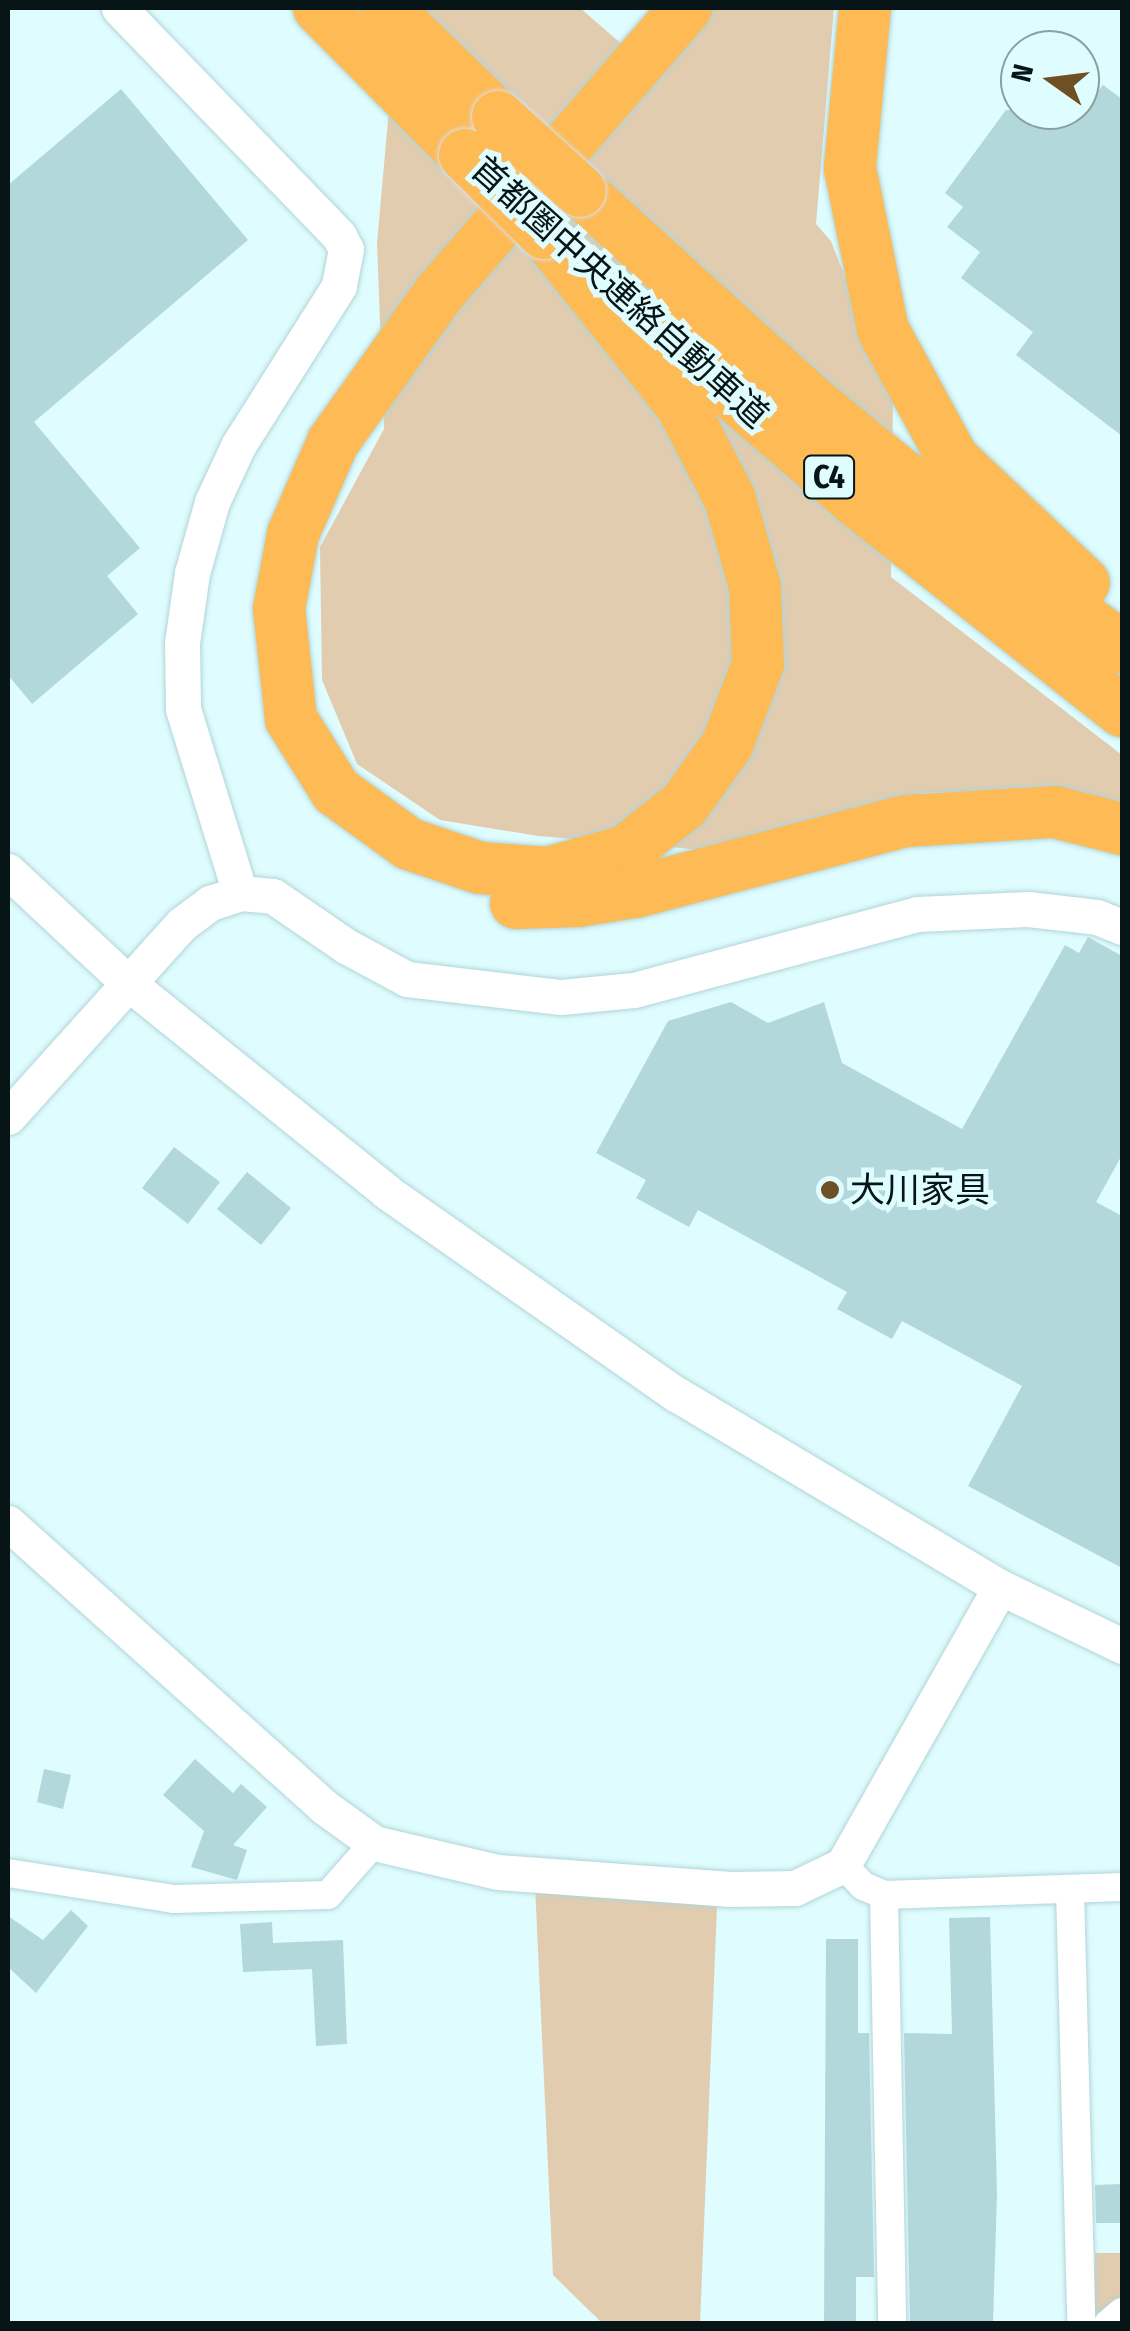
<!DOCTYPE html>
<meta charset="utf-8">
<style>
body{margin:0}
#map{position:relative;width:1130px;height:2331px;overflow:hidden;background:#dffcfe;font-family:"Fira Sans Condensed","Noto Sans JP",sans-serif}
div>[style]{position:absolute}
.green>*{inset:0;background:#e2ccb0}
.building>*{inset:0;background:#b3d8db}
.roads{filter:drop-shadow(0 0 2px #b1d5d8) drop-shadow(0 0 2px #b1d5d8)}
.minor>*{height:28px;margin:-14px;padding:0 14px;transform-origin:14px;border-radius:14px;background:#fff}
.tertiary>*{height:35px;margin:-17.5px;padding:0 17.5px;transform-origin:17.5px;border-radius:17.5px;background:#fff}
.motorway>*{height:52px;margin:-26px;padding:0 26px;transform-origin:26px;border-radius:26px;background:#fdba55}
.bridges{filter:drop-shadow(0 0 2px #dcdede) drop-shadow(0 0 2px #dcdede)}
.motorway-bridge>*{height:52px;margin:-26px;padding:0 26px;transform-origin:26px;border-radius:26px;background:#fdba55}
.dots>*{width:28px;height:28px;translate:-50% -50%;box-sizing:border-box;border:5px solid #dffcfe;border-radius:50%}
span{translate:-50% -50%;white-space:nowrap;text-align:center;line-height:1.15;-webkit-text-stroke:10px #dffcfe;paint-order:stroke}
.shield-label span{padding:2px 8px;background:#dffcfe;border:2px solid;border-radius:8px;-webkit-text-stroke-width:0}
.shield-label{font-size:32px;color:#071516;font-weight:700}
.street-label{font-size:35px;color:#071516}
.poi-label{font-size:35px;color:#071516}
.left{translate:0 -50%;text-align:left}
.frame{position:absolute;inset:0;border:10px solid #071516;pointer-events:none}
.north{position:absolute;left:1000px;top:30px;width:100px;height:100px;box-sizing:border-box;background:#dffcfe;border:2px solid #89a0a1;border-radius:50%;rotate:284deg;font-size:28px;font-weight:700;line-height:40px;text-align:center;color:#071516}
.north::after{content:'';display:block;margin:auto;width:35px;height:45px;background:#6e5024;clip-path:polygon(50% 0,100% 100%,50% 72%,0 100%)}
</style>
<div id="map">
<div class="green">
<i style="clip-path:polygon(398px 8px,580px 8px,653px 71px,712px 8px,834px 8px,816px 224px,831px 241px,893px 400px,891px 577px,1122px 755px,1122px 804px,1045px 788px,923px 793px,704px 850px,538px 836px,440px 820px,357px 764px,322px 680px,320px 547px,384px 429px,377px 243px)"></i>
<i style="clip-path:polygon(535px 1885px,717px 1906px,700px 2323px,602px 2323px,553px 2275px)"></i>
<i style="clip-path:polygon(1095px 2253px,1122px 2253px,1122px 2297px,1094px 2319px)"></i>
</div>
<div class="building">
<i style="clip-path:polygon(1103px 85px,1122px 99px,1122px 436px,1016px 355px,1033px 332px,961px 278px,980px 252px,947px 227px,963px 207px,945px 193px,1006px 110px,1080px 110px,1080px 87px,1093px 97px)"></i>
<i style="clip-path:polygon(121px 89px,248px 240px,34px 422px,140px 548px,107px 576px,138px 614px,32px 704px,8px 675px,8px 185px)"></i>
<i style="clip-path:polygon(1088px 937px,1122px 956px,1122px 1155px,1096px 1202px,1122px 1216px,1122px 1568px,968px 1486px,1022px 1386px,902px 1321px,892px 1339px,837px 1309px,847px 1292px,698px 1210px,689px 1227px,636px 1198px,646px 1180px,596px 1153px,668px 1021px,731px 1002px,768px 1023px,824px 1002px,842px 1063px,962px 1129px,1065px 945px,1079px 953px)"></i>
<i style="clip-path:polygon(174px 1147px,220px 1182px,188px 1224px,142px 1188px)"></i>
<i style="clip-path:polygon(247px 1172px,291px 1208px,261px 1245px,217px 1209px)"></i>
<i style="clip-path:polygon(195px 1759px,233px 1793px,241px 1784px,267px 1807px,233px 1845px,247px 1850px,237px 1880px,191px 1867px,204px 1831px,163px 1795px)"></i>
<i style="clip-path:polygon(44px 1769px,71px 1775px,63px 1809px,37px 1802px)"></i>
<i style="clip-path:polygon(71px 1910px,88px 1926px,36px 1993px,8px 1967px,8px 1916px,43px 1940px)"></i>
<i style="clip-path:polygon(990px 1917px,997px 2194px,993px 2324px,910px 2324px,904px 2033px,952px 2034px,949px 1918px)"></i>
<i style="clip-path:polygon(272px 1922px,273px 1943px,343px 1940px,347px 2044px,316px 2046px,312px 1969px,243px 1972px,240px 1924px)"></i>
<i style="clip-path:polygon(826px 1939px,858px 1939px,858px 2033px,869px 2033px,874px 2277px,856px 2277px,856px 2324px,824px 2324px)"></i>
<i style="clip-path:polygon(1122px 2184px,1122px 2223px,1096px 2223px,1095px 2185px)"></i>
</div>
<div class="roads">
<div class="minor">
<i style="left:843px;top:1865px;width:29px;rotate:46deg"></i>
<i style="left:863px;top:1886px;width:23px;rotate:23deg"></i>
<i style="left:884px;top:1895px;width:238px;rotate:-1.9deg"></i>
<i style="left:8px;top:1873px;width:168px;rotate:8.9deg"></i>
<i style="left:174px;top:1899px;width:154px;rotate:-1.5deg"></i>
<i style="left:328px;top:1895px;width:69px;rotate:-48.5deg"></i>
<i style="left:1070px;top:1890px;width:434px;rotate:88.5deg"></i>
<i style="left:884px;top:1895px;width:429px;rotate:88.9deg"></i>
<i style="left:1108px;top:2324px;width:18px;rotate:-41deg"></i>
</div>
<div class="tertiary">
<i style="left:119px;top:8px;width:317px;rotate:46deg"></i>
<i style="left:339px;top:236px;width:15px;rotate:62deg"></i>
<i style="left:346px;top:249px;width:38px;rotate:101deg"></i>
<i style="left:339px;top:286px;width:189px;rotate:122.3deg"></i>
<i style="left:238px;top:446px;width:62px;rotate:114.9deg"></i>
<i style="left:212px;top:502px;width:74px;rotate:105.7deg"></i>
<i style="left:192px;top:573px;width:71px;rotate:98.1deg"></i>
<i style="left:182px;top:643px;width:66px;rotate:89.1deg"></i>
<i style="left:183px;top:709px;width:193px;rotate:72.8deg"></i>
<i style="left:240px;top:893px;width:33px;rotate:5deg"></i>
<i style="left:273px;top:896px;width:88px;rotate:34.4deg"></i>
<i style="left:346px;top:946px;width:69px;rotate:28.4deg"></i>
<i style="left:407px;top:979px;width:155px;rotate:6.7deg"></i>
<i style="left:561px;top:997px;width:73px;rotate:-5.5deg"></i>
<i style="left:634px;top:990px;width:293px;rotate:-15deg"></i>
<i style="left:917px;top:914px;width:111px;rotate:-2.6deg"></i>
<i style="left:1028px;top:909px;width:69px;rotate:6.6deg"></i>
<i style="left:1097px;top:917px;width:27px;rotate:22deg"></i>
<i style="left:8px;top:871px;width:163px;rotate:43deg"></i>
<i style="left:127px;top:982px;width:334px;rotate:38.9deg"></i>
<i style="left:387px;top:1192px;width:353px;rotate:35deg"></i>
<i style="left:676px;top:1394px;width:377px;rotate:30.8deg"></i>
<i style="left:1000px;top:1587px;width:136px;rotate:25.8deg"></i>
<i style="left:8px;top:1117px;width:260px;rotate:-48deg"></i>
<i style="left:182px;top:924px;width:35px;rotate:-37deg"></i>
<i style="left:210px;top:903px;width:32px;rotate:-18deg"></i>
<i style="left:8px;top:1523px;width:423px;rotate:41.9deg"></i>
<i style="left:323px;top:1806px;width:63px;rotate:36deg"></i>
<i style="left:374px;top:1843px;width:127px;rotate:13.2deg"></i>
<i style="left:498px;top:1872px;width:233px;rotate:4.2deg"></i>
<i style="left:730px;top:1889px;width:65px;rotate:-0.9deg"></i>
<i style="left:795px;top:1888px;width:53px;rotate:-25.6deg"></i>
<i style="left:843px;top:1865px;width:319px;rotate:-60.5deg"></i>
</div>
<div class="motorway">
<i style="left:319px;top:8px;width:207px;rotate:45.2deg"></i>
<i style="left:386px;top:8px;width:156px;rotate:44.2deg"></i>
<i style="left:865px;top:8px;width:161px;rotate:95.4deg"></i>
<i style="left:850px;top:168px;width:165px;rotate:78.5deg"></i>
<i style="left:883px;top:330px;width:147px;rotate:61.5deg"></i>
<i style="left:953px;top:459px;width:180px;rotate:43.4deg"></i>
<i style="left:580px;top:191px;width:316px;rotate:42.2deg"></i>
<i style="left:814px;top:403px;width:279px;rotate:39.3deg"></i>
<i style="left:1030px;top:580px;width:114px;rotate:36.1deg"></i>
<i style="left:544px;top:233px;width:221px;rotate:51.4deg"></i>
<i style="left:682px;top:406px;width:105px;rotate:62.7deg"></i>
<i style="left:730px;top:499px;width:91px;rotate:74.1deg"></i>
<i style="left:755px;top:587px;width:77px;rotate:87.8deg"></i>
<i style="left:758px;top:664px;width:87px;rotate:110.9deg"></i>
<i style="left:727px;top:745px;width:74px;rotate:125.6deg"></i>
<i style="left:684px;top:805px;width:74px;rotate:141.6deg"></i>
<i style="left:626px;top:851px;width:82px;rotate:164.4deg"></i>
<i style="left:547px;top:873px;width:67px;rotate:-175.7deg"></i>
<i style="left:480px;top:868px;width:75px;rotate:-161.3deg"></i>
<i style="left:409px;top:844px;width:90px;rotate:-144deg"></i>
<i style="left:336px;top:791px;width:85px;rotate:-122deg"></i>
<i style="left:291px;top:719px;width:111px;rotate:-96.2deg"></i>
<i style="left:279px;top:609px;width:76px;rotate:-79.4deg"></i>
<i style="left:293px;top:534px;width:100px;rotate:-66.5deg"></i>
<i style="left:333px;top:442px;width:184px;rotate:-54.5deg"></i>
<i style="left:440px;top:292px;width:376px;rotate:-49.1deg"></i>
<i style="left:641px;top:316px;width:284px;rotate:40.7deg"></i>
<i style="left:856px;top:501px;width:339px;rotate:38.3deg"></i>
<i style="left:516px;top:903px;width:62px;rotate:-1.8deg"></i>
<i style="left:578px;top:901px;width:58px;rotate:-9deg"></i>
<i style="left:635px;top:892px;width:280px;rotate:-14.7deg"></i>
<i style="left:906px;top:821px;width:149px;rotate:-3.5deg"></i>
<i style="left:1055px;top:812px;width:69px;rotate:14.2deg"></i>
</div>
</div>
<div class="bridges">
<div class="motorway-bridge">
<i style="left:498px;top:117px;width:110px;rotate:42.1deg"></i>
<i style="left:465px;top:155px;width:111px;rotate:44.6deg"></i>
</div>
</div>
<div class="dots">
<i style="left:830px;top:1190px;background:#6e5024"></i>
</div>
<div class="shield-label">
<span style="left:829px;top:477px">C4</span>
</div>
<div class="street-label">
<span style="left:620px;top:292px;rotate:42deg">首都圏中央連絡自動車道</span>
</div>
<div class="poi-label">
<span class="left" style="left:850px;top:1190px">大川家具</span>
</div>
<div class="frame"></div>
<div class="north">N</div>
</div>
